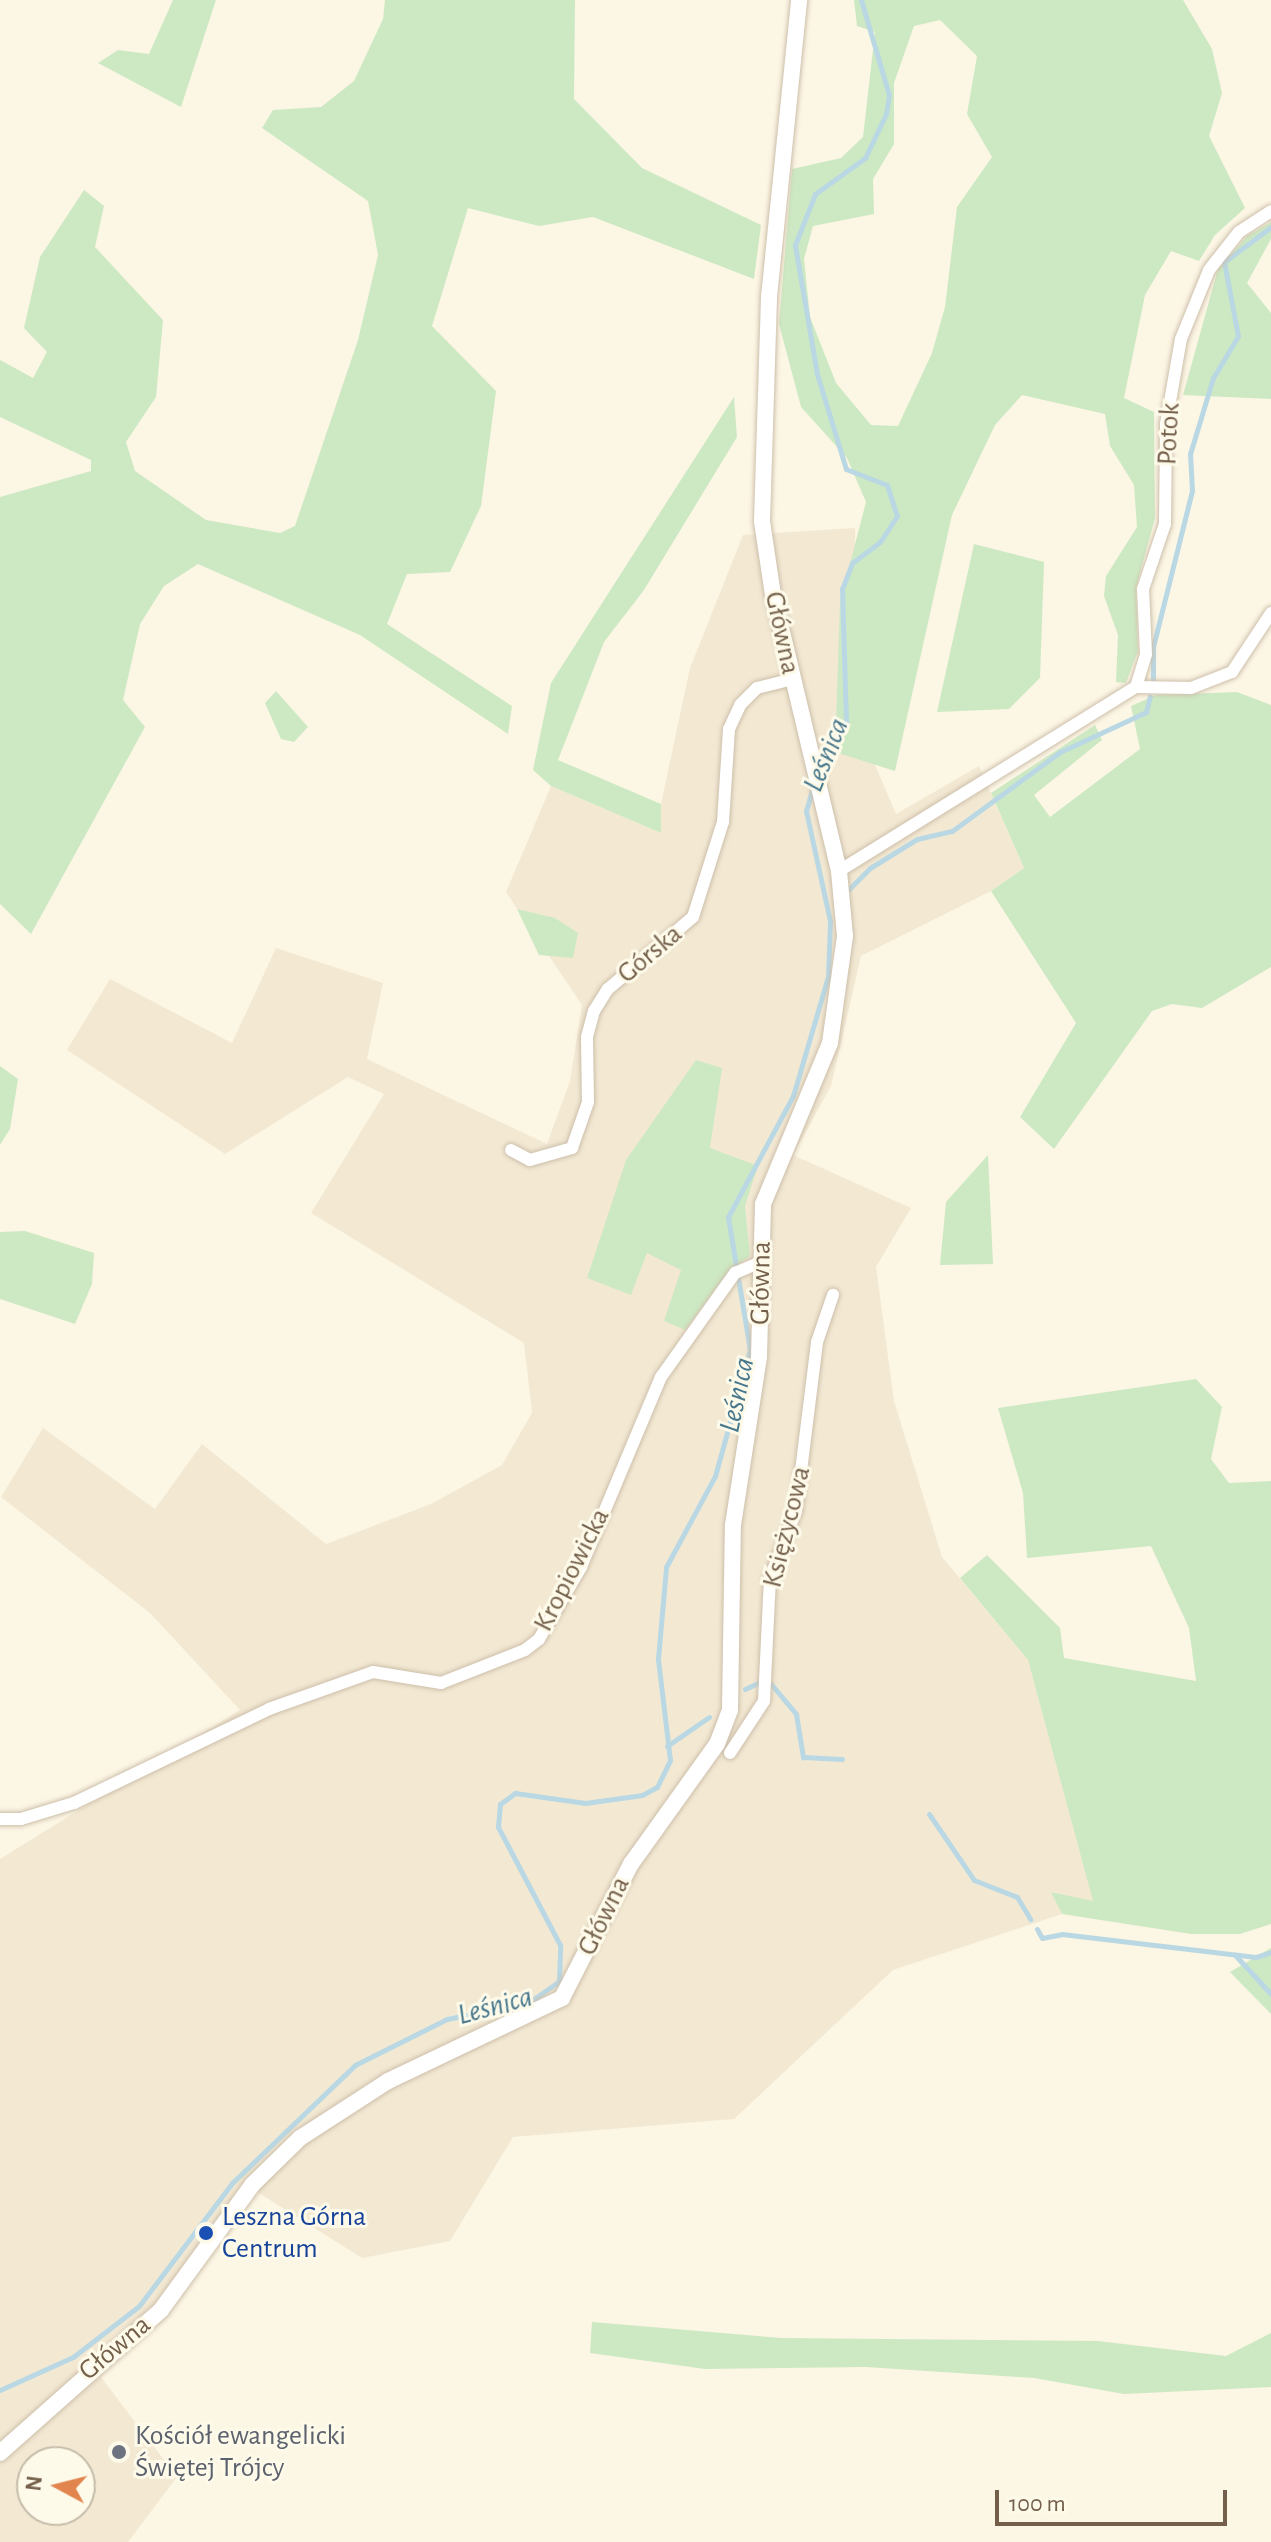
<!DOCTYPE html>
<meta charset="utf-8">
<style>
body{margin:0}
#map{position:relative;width:1271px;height:2542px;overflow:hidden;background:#fcf6e4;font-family:"Alegreya Sans",sans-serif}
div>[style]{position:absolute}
.residential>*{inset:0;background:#f3e9d3}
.green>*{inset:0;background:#cde9c3}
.stream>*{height:5px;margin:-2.5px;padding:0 2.5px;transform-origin:2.5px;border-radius:2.5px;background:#b9d8e4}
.roads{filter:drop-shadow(0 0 2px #cdbfab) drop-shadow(0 0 2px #cdbfab)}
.minor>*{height:12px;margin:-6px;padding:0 6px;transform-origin:6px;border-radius:6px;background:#fff}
.tertiary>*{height:16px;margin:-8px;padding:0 8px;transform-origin:8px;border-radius:8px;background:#fff}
.dots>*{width:22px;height:22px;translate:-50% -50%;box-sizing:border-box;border:4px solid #fefaea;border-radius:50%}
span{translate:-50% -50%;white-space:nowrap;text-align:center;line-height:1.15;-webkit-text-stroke:6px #fefaea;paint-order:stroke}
.street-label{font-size:28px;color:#735f4a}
.transit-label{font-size:28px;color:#164399}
.left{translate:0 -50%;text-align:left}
.worship-label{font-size:28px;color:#5b616d}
.water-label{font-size:30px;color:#48788d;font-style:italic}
.north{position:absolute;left:16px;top:2446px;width:80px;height:80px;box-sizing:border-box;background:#fefaea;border:2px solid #c6bcaa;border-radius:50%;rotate:277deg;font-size:22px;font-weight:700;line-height:32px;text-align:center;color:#735f4a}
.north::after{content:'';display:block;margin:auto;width:28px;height:36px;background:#e2844d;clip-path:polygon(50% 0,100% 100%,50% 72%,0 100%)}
.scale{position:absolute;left:995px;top:2490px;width:232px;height:36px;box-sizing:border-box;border:4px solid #735f4a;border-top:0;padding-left:10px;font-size:24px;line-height:28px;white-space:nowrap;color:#735f4a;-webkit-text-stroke:6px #fefaea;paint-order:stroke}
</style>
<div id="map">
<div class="residential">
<i style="clip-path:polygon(evenodd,855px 528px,857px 722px,896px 814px,979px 766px,1024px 868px,991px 891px,861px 956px,831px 1086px,793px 1155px,911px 1208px,876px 1267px,894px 1401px,942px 1557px,1028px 1660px,1094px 1902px,1052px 1892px,1062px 1914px,893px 1970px,734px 2119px,513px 2137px,450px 2241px,362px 2258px,246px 2185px,160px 2300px,88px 2360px,177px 2477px,128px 2542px,0 2542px,0 1859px,240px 1710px,150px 1613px,1px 1497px,43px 1428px,155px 1509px,202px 1444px,326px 1544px,431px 1504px,502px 1465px,532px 1413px,524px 1343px,311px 1213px,384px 1094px,348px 1077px,225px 1154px,67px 1050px,110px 979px,232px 1043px,276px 948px,383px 983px,367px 1059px,547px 1144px,570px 1081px,582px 1005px,506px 892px,551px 786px,661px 833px,661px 804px,690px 668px,743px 535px,855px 528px,32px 2462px,80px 2462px,80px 2510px,32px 2510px,32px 2462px)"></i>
</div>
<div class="green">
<i style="clip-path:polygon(173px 0,216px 0,181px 107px,98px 63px,118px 50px,149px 54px)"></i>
<i style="clip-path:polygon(385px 0,575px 0,574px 99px,642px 168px,761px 225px,754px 279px,593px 217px,539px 226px,468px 208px,432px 326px,496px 391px,481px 506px,450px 572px,407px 574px,387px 624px,512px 706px,508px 734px,360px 635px,198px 564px,164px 586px,140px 624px,123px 700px,145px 727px,31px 934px,0 904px,0 497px,91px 471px,91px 460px,0 417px,0 360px,33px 378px,47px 352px,24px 328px,40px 257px,84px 190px,104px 206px,95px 247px,163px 320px,156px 397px,126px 442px,135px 471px,206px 520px,280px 533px,295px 526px,358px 340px,378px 255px,368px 201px,262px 128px,273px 110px,321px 107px,354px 81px,383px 19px)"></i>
<i style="clip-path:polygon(evenodd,854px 0,1183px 0,1212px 49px,1222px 93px,1209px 136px,1245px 208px,1215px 235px,1199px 261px,1171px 251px,1145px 295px,1124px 398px,1154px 412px,1155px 518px,1136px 588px,1138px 651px,1126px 683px,1116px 682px,1118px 635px,1104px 596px,1106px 576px,1137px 527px,1134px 485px,1110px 446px,1105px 414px,1022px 395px,995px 425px,952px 515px,895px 771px,835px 752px,840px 602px,866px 502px,847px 458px,801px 407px,779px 324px,792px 169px,841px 158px,863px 137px,875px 32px,857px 26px,854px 0,940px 20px,977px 56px,967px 114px,992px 157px,957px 207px,945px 307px,932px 353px,898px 426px,871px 425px,836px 383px,810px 317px,804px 259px,813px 226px,874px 214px,873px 179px,894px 144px,894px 83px,914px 26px,940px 20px)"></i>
<i style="clip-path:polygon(1271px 222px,1271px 239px,1247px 283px,1271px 313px,1271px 399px,1183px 395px,1218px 269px,1247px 236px)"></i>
<i style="clip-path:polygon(734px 397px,737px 437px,644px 590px,604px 642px,558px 760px,661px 804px,661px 833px,551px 786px,533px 770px,551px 683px)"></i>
<i style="clip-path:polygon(974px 544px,1044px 562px,1040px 678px,1009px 709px,937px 712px)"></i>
<i style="clip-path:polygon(276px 691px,308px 727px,294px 742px,281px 739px,265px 703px)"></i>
<i style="clip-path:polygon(1237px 692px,1271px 705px,1271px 967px,1202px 1008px,1172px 1004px,1152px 1011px,1054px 1149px,1020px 1117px,1076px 1023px,991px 891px,1024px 868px,991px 793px,1095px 725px,1102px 740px,1034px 795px,1050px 817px,1140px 749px,1131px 706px,1156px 695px)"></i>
<i style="clip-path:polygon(517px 909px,555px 918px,578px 933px,573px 958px,539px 955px)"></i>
<i style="clip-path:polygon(696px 1060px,722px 1068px,710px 1148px,758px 1166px,745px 1206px,750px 1256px,728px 1272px,685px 1330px,664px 1321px,681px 1270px,647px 1253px,631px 1295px,587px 1278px,626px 1160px)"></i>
<i style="clip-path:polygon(0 1066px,18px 1079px,10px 1129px,0 1145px)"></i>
<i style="clip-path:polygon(988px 1155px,993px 1264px,940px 1265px,946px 1202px)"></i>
<i style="clip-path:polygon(25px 1231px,94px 1253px,92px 1284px,75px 1324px,0 1299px,0 1232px)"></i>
<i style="clip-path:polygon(1196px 1379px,1222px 1407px,1211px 1459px,1229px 1483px,1271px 1481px,1271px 1924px,1240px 1934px,1191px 1934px,1062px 1914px,1051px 1892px,1093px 1901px,1028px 1660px,960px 1578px,987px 1555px,1060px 1628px,1064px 1658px,1196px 1681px,1189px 1628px,1151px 1546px,1027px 1558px,1023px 1493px,998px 1408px)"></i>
<i style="clip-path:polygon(1271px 1948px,1271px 2014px,1230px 1972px)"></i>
<i style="clip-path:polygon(592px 2322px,781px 2338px,1098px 2341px,1226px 2356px,1271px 2333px,1271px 2387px,1124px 2394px,1034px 2378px,866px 2367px,705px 2369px,590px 2353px)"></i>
</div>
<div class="stream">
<i style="left:1153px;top:684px;width:37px;rotate:-90deg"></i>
<i style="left:1153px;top:647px;width:161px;rotate:-76deg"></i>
<i style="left:1192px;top:491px;width:37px;rotate:-93deg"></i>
<i style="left:1190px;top:454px;width:79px;rotate:-73.2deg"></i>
<i style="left:1213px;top:378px;width:49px;rotate:-59.2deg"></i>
<i style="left:1238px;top:336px;width:75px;rotate:-100.7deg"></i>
<i style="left:1224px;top:262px;width:59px;rotate:-36.7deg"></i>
<i style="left:819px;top:773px;width:58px;rotate:-62.1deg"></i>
<i style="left:846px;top:722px;width:133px;rotate:-91.7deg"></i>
<i style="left:842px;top:589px;width:28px;rotate:-69deg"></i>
<i style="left:852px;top:563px;width:35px;rotate:-37deg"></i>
<i style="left:880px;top:542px;width:31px;rotate:-57deg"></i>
<i style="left:897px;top:516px;width:33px;rotate:-108deg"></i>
<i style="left:887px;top:485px;width:44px;rotate:-158.7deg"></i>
<i style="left:846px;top:469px;width:99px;rotate:-107deg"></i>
<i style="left:817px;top:374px;width:131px;rotate:-99.7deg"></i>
<i style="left:795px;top:245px;width:55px;rotate:-68.6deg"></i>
<i style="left:815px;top:194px;width:62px;rotate:-35.8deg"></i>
<i style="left:865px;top:158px;width:49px;rotate:-64.5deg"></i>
<i style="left:886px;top:114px;width:19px;rotate:-81deg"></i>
<i style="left:889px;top:95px;width:99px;rotate:-106.4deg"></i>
<i style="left:846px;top:892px;width:34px;rotate:-45deg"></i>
<i style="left:870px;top:868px;width:55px;rotate:-31.7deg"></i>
<i style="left:917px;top:839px;width:36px;rotate:-13deg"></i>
<i style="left:952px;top:831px;width:134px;rotate:-36.2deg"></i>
<i style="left:1060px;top:752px;width:95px;rotate:-24.9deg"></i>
<i style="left:1146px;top:712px;width:16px;rotate:-76deg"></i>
<i style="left:771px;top:1684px;width:39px;rotate:50deg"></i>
<i style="left:796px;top:1714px;width:44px;rotate:80.8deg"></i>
<i style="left:803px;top:1757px;width:39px;rotate:3deg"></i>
<i style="left:745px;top:1689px;width:17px;rotate:-25deg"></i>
<i style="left:667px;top:1746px;width:51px;rotate:-34.6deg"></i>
<i style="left:929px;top:1814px;width:80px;rotate:55.7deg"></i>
<i style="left:974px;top:1880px;width:46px;rotate:21.6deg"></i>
<i style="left:1017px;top:1897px;width:26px;rotate:59deg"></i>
<i style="left:1037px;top:1929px;width:10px;rotate:61deg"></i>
<i style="left:1042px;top:1938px;width:20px;rotate:-11deg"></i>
<i style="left:1062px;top:1934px;width:195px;rotate:6.8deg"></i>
<i style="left:1256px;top:1957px;width:16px;rotate:-18deg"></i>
<i style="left:1235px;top:1955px;width:53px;rotate:47.3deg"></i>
<i style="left:0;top:2390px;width:80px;rotate:-24.3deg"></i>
<i style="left:73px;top:2357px;width:83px;rotate:-37.7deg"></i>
<i style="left:139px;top:2306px;width:154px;rotate:-52.9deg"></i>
<i style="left:232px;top:2183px;width:170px;rotate:-43.8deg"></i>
<i style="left:355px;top:2065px;width:103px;rotate:-26.6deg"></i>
<i style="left:447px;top:2019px;width:83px;rotate:-11.2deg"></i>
<i style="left:528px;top:2003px;width:38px;rotate:-35deg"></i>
<i style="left:559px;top:1981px;width:36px;rotate:-88deg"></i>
<i style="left:560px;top:1945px;width:133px;rotate:-117.7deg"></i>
<i style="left:498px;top:1827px;width:23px;rotate:-85deg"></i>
<i style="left:500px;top:1804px;width:19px;rotate:-36deg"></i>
<i style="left:515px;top:1793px;width:71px;rotate:8.1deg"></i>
<i style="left:585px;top:1803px;width:58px;rotate:-8deg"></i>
<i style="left:642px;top:1795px;width:17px;rotate:-28deg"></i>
<i style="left:657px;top:1787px;width:30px;rotate:-64deg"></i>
<i style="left:670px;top:1760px;width:102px;rotate:-96.8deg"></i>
<i style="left:658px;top:1659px;width:92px;rotate:-85deg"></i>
<i style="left:666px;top:1567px;width:103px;rotate:-61.7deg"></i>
<i style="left:715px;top:1476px;width:131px;rotate:-74.5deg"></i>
<i style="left:750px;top:1350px;width:135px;rotate:-99.4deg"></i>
<i style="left:728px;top:1217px;width:137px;rotate:-61.8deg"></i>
<i style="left:793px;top:1096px;width:125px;rotate:-73.7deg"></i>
<i style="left:828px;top:976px;width:55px;rotate:-87.9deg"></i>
<i style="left:830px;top:921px;width:113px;rotate:-102.3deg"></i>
<i style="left:806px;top:811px;width:26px;rotate:-74deg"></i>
</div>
<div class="roads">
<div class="minor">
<i style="left:1136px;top:687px;width:55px;rotate:1deg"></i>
<i style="left:1191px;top:688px;width:44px;rotate:-21.3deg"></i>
<i style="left:1232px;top:672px;width:71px;rotate:-56.5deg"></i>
<i style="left:839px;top:871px;width:349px;rotate:-31.8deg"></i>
<i style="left:1136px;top:687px;width:34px;rotate:-73deg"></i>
<i style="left:1146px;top:654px;width:65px;rotate:-92.6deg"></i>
<i style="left:1143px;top:589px;width:69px;rotate:-71.3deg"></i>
<i style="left:1165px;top:524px;width:100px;rotate:-89.4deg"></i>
<i style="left:1166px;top:424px;width:86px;rotate:-80deg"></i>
<i style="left:1181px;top:339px;width:74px;rotate:-67.9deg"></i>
<i style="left:1209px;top:270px;width:48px;rotate:-51.7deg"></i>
<i style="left:1239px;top:232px;width:38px;rotate:-33deg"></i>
<i style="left:511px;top:1150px;width:21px;rotate:28deg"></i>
<i style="left:530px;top:1160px;width:44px;rotate:-15.9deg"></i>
<i style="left:572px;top:1148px;width:49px;rotate:-70.8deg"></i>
<i style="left:588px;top:1102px;width:65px;rotate:-90.9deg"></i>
<i style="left:587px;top:1037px;width:27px;rotate:-75deg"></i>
<i style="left:594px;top:1011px;width:26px;rotate:-58deg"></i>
<i style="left:608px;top:989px;width:111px;rotate:-40.3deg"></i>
<i style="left:693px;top:917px;width:100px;rotate:-72.5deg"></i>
<i style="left:723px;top:822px;width:93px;rotate:-86.3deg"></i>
<i style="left:729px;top:729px;width:26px;rotate:-65deg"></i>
<i style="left:740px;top:705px;width:24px;rotate:-45deg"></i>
<i style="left:757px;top:688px;width:36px;rotate:-14deg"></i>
<i style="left:730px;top:1753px;width:62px;rotate:-56.8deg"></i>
<i style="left:764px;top:1701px;width:123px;rotate:-87.2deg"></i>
<i style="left:770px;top:1578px;width:72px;rotate:-68.8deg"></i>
<i style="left:796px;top:1511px;width:170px;rotate:-82.9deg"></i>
<i style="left:817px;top:1342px;width:50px;rotate:-71.2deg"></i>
<i style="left:0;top:1819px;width:21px"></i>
<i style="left:21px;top:1819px;width:55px;rotate:-16.8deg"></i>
<i style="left:74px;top:1803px;width:216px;rotate:-25.7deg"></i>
<i style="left:269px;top:1709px;width:110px;rotate:-19.6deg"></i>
<i style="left:373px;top:1672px;width:69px;rotate:9.2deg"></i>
<i style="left:441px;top:1683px;width:90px;rotate:-21.4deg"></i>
<i style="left:525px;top:1650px;width:18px;rotate:-38deg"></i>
<i style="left:539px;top:1639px;width:83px;rotate:-59.7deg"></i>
<i style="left:581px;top:1567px;width:206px;rotate:-67.2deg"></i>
<i style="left:661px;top:1377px;width:128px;rotate:-54.6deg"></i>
<i style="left:735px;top:1273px;width:28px;rotate:-23deg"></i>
</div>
<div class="tertiary">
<i style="left:0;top:2453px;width:215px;rotate:-41.6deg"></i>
<i style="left:161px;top:2310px;width:155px;rotate:-53.9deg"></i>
<i style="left:252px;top:2185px;width:67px;rotate:-44.4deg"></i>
<i style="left:300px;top:2138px;width:105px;rotate:-32.9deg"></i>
<i style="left:388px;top:2081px;width:193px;rotate:-25.5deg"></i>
<i style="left:562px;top:1998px;width:151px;rotate:-62.8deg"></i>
<i style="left:631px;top:1864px;width:148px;rotate:-54.4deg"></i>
<i style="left:717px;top:1744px;width:36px;rotate:-69deg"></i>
<i style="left:730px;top:1710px;width:185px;rotate:-89.1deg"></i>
<i style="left:733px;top:1525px;width:170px;rotate:-81.2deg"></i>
<i style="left:759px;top:1357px;width:153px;rotate:-88.5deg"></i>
<i style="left:763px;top:1204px;width:174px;rotate:-67.4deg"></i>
<i style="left:830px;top:1043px;width:108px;rotate:-82deg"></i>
<i style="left:845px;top:936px;width:65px;rotate:-95.3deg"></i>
<i style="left:839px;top:871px;width:284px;rotate:-103.4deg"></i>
<i style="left:773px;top:595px;width:75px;rotate:-98.5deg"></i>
<i style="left:762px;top:521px;width:224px;rotate:-88.2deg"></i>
<i style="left:769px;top:297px;width:299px;rotate:-84.2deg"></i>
</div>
</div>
<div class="dots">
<i style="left:206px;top:2233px;background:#1a4fb4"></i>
<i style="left:119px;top:2452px;background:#6b7280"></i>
</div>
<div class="street-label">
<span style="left:1169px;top:434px;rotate:-87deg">Potok</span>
<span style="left:782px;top:633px;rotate:78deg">Główna</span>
<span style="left:650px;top:954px;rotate:-40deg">Górska</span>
<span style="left:761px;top:1283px;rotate:-89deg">Główna</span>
<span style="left:787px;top:1527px;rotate:-76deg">Księżycowa</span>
<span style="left:572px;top:1570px;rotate:-63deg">Kropiowicka</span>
<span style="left:604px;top:1916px;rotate:-64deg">Główna</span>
<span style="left:115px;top:2348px;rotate:-40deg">Główna</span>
</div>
<div class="transit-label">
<span class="left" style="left:222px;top:2233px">Leszna Górna<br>Centrum</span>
</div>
<div class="worship-label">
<span class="left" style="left:135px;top:2452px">Kościół ewangelicki<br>Świętej Trójcy</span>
</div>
<div class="water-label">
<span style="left:826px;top:755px;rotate:-68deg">Leśnica</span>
<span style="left:737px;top:1395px;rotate:-78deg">Leśnica</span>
<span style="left:495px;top:2006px;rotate:-15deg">Leśnica</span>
</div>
<div class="north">N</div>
<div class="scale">100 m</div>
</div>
